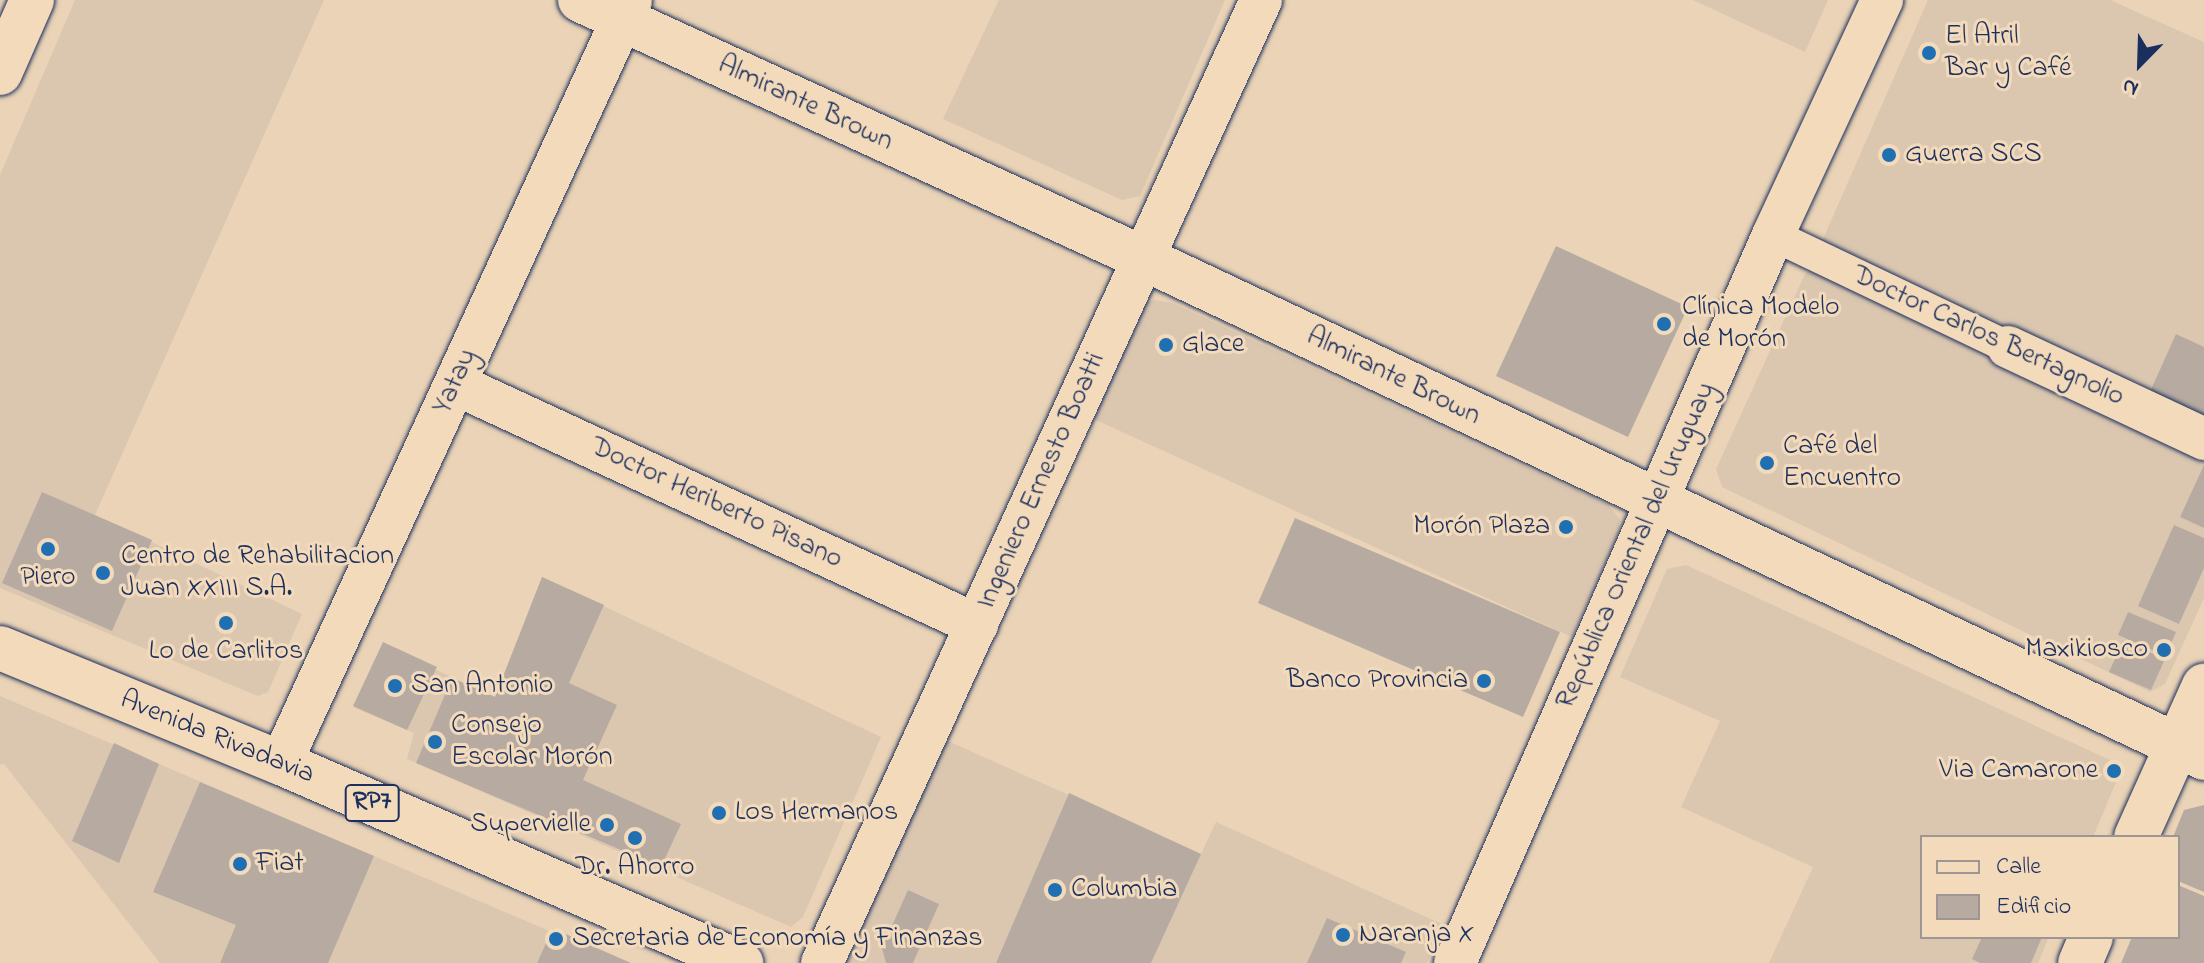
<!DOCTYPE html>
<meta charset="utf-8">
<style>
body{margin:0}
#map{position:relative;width:2204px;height:963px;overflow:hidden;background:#ead3b6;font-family:"Indie Flower",sans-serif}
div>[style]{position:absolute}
.built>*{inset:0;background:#dbc7b0}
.building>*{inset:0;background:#b7aba1}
.roads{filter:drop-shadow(0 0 2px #1b2f5e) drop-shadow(0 0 2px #1b2f5e)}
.pedestrian>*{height:32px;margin:-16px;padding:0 16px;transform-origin:16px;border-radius:16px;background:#f3daba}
.minor>*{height:42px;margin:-21px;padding:0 21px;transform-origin:21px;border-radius:21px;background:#f3daba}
.tertiary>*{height:44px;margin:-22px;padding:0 22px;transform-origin:22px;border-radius:22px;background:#f3daba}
.primary>*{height:44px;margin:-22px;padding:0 22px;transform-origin:22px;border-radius:22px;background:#f3daba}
.dots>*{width:22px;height:22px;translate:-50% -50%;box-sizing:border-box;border:4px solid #f3daba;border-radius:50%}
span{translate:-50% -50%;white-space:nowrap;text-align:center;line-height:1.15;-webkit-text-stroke:6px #f3daba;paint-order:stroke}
.shield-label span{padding:2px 6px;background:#f3daba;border:2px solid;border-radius:6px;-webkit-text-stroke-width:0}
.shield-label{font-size:26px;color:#1b2f5e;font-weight:700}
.poi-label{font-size:28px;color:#1b2f5e}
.left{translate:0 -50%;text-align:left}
.right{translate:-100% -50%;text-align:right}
.street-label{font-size:28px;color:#1b2f5e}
.legend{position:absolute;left:1920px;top:835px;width:260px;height:104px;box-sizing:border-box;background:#f3daba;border:2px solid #9d9695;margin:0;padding:10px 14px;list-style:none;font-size:24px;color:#1b2f5e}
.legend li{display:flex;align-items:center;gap:16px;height:40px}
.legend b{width:40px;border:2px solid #9d9695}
.north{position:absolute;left:2100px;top:24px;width:80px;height:80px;-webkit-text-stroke:6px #f3daba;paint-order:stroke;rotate:203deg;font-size:22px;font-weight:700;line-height:32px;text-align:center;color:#1b2f5e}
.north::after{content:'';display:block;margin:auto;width:28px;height:36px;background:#1b2f5e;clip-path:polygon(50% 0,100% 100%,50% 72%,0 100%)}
</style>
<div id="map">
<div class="built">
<i style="clip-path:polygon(75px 0,324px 0,95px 515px,302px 614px,268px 692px,258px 696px,0 588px,0 175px)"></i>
<i style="clip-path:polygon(999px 0,1225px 0,1140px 196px,1122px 200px,943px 119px)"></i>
<i style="clip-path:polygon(1693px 0,1828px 0,1805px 52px)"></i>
<i style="clip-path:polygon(1928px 0,2110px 0,2204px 42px,2204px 423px,1819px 248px)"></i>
<i style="clip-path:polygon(1813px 267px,2204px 452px,2204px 598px,2165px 684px,2150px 692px,1722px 487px,1716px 469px,1805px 274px)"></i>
<i style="clip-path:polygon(1154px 300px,1172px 303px,1607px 504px,1620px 519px,1617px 536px,1572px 637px,1085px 415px,1142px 305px)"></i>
<i style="clip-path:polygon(1686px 565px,2110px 760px,2117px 780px,2093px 837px,1922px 837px,1922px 937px,2049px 937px,2038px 963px,1769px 963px,1813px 867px,1681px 807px,1720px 721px,1620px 677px,1667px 569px)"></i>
<i style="clip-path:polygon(542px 577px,881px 737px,803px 917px,791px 927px,407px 759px,414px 733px,355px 708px,384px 646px,495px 697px)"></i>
<i style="clip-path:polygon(0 696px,624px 963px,160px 963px,4px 764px,0 765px)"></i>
<i style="clip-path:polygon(941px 738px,1201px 854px,1216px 822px,1444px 925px,1427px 963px,842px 963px)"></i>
</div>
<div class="building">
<i style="clip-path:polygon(1556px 246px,1688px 307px,1628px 437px,1496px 376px)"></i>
<i style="clip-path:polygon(2176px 334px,2204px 347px,2204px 419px,2149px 394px)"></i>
<i style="clip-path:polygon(2204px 465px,2204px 528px,2180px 517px)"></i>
<i style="clip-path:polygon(42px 492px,152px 540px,112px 631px,2px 583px)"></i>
<i style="clip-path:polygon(1295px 518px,1560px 632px,1523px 717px,1258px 603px)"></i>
<i style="clip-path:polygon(2174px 525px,2204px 538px,2204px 568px,2179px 624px,2138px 606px)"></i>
<i style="clip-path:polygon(542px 577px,604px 605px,569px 683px,617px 705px,583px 780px,681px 824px,661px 867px,416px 763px,452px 678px,495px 697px)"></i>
<i style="clip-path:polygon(2128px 612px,2176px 632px,2166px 656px,2118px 635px)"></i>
<i style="clip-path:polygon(2123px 641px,2165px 659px,2151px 690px,2109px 672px)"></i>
<i style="clip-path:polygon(383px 642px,437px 667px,407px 730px,353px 706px)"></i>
<i style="clip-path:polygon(114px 743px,159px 764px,119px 863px,72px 841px)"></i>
<i style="clip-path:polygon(200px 782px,374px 856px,328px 963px,220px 963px,236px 925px,153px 892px)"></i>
<i style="clip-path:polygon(1069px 793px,1201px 854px,1151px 963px,996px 963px)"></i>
<i style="clip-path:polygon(2204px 805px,2204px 892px,2178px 881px,2178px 837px,2173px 837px,2184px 810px)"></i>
<i style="clip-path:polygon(2178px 885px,2204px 896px,2204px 963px,2121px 963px,2132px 937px,2178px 937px)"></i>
<i style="clip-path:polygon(908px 890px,939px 904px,913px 963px,886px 963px,882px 948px)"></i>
<i style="clip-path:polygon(1327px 918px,1406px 952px,1401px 963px,1307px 963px)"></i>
<i style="clip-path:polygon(553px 928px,592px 946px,631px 963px,537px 963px)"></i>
<i style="clip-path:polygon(1982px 937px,2042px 937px,2031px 963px,1980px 963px,1972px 959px)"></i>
</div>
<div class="roads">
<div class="pedestrian">
<i style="left:1773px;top:235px;width:260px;rotate:25.5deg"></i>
</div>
<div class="minor">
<i style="left:2008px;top:347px;width:217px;rotate:25.1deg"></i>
<i style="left:455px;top:384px;width:575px;rotate:24.78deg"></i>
<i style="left:281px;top:763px;width:839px;rotate:-65.36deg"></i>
<i style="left:822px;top:963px;width:1058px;rotate:-65.49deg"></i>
<i style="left:1455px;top:963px;width:794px;rotate:-66.4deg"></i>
<i style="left:1773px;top:235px;width:259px;rotate:-65.1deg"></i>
</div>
<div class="tertiary">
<i style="left:580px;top:0;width:619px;rotate:24.62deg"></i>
<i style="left:1143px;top:258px;width:1173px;rotate:25.23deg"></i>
<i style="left:0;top:73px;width:80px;rotate:-66.3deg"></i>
<i style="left:2136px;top:837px;width:166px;rotate:-65.8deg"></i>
<i style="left:2080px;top:963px;width:28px;rotate:-67deg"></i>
</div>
<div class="primary">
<i style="left:0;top:648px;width:304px;rotate:22.3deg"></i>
<i style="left:281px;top:763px;width:502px;rotate:23.5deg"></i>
</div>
</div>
<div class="dots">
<i style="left:1929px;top:53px;background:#1f6fb2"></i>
<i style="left:1889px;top:155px;background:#1f6fb2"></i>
<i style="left:1664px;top:324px;background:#1f6fb2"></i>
<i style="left:1166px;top:345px;background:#1f6fb2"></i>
<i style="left:1767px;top:463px;background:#1f6fb2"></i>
<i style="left:1566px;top:527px;background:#1f6fb2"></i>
<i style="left:48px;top:549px;background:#1f6fb2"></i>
<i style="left:103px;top:573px;background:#1f6fb2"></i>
<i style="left:226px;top:623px;background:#1f6fb2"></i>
<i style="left:2164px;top:650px;background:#1f6fb2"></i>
<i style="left:1484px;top:681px;background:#1f6fb2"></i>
<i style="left:395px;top:686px;background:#1f6fb2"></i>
<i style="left:435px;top:742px;background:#1f6fb2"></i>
<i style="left:2114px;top:771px;background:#1f6fb2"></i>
<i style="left:719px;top:813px;background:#1f6fb2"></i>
<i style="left:607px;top:825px;background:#1f6fb2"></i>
<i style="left:635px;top:838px;background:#1f6fb2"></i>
<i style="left:240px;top:864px;background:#1f6fb2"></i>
<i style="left:1055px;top:890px;background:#1f6fb2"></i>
<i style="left:1343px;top:935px;background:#1f6fb2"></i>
<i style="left:556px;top:939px;background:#1f6fb2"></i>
</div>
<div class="shield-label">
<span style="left:372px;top:803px">RP7</span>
</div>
<div class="poi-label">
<span class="left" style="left:1945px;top:53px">El Atril<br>Bar y Café</span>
<span class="left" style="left:1905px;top:155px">Guerra SCS</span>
<span class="left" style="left:1682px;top:324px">Clínica Modelo<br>de Morón</span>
<span class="left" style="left:1182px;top:345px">Glace</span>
<span class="left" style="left:1783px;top:463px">Café del<br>Encuentro</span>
<span class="right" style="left:1550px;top:527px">Morón Plaza</span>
<span class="left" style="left:121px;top:573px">Centro de Rehabilitacion<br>Juan XXIII S.A.</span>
<span style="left:48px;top:578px">Piero</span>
<span class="right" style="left:2148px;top:650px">Maxikiosco</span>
<span style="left:226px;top:652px">Lo de Carlitos</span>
<span class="right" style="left:1468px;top:681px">Banco Provincia</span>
<span class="left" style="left:411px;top:686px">San Antonio</span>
<span class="left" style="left:451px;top:742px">Consejo<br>Escolar Morón</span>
<span class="right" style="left:2098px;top:771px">Via Camarone</span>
<span class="left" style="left:735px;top:813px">Los Hermanos</span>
<span class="right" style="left:591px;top:825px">Supervielle</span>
<span class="left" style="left:256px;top:864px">Fiat</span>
<span style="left:635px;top:868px">Dr. Ahorro</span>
<span class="left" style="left:1071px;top:890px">Columbia</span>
<span class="left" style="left:1359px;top:935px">Naranja X</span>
<span class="left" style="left:572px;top:939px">Secretaria de Economía y Finanzas</span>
</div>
<div class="street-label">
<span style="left:805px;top:104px;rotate:25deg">Almirante Brown</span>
<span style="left:1988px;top:337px;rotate:25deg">Doctor Carlos Bertagnolio</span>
<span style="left:1393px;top:377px;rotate:26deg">Almirante Brown</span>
<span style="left:456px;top:382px;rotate:-65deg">Yatay</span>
<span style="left:1042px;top:481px;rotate:-66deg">Ingeniero Ernesto Boatti</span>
<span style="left:716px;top:504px;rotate:25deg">Doctor Heriberto Pisano</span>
<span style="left:1637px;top:546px;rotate:-66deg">República Oriental del Uruguay</span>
<span style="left:217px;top:738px;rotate:22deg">Avenida Rivadavia</span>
</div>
<ul class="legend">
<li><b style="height:10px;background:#f3daba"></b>Calle</li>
<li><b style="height:22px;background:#b7aba1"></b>Edificio</li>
</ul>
<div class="north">N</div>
</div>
